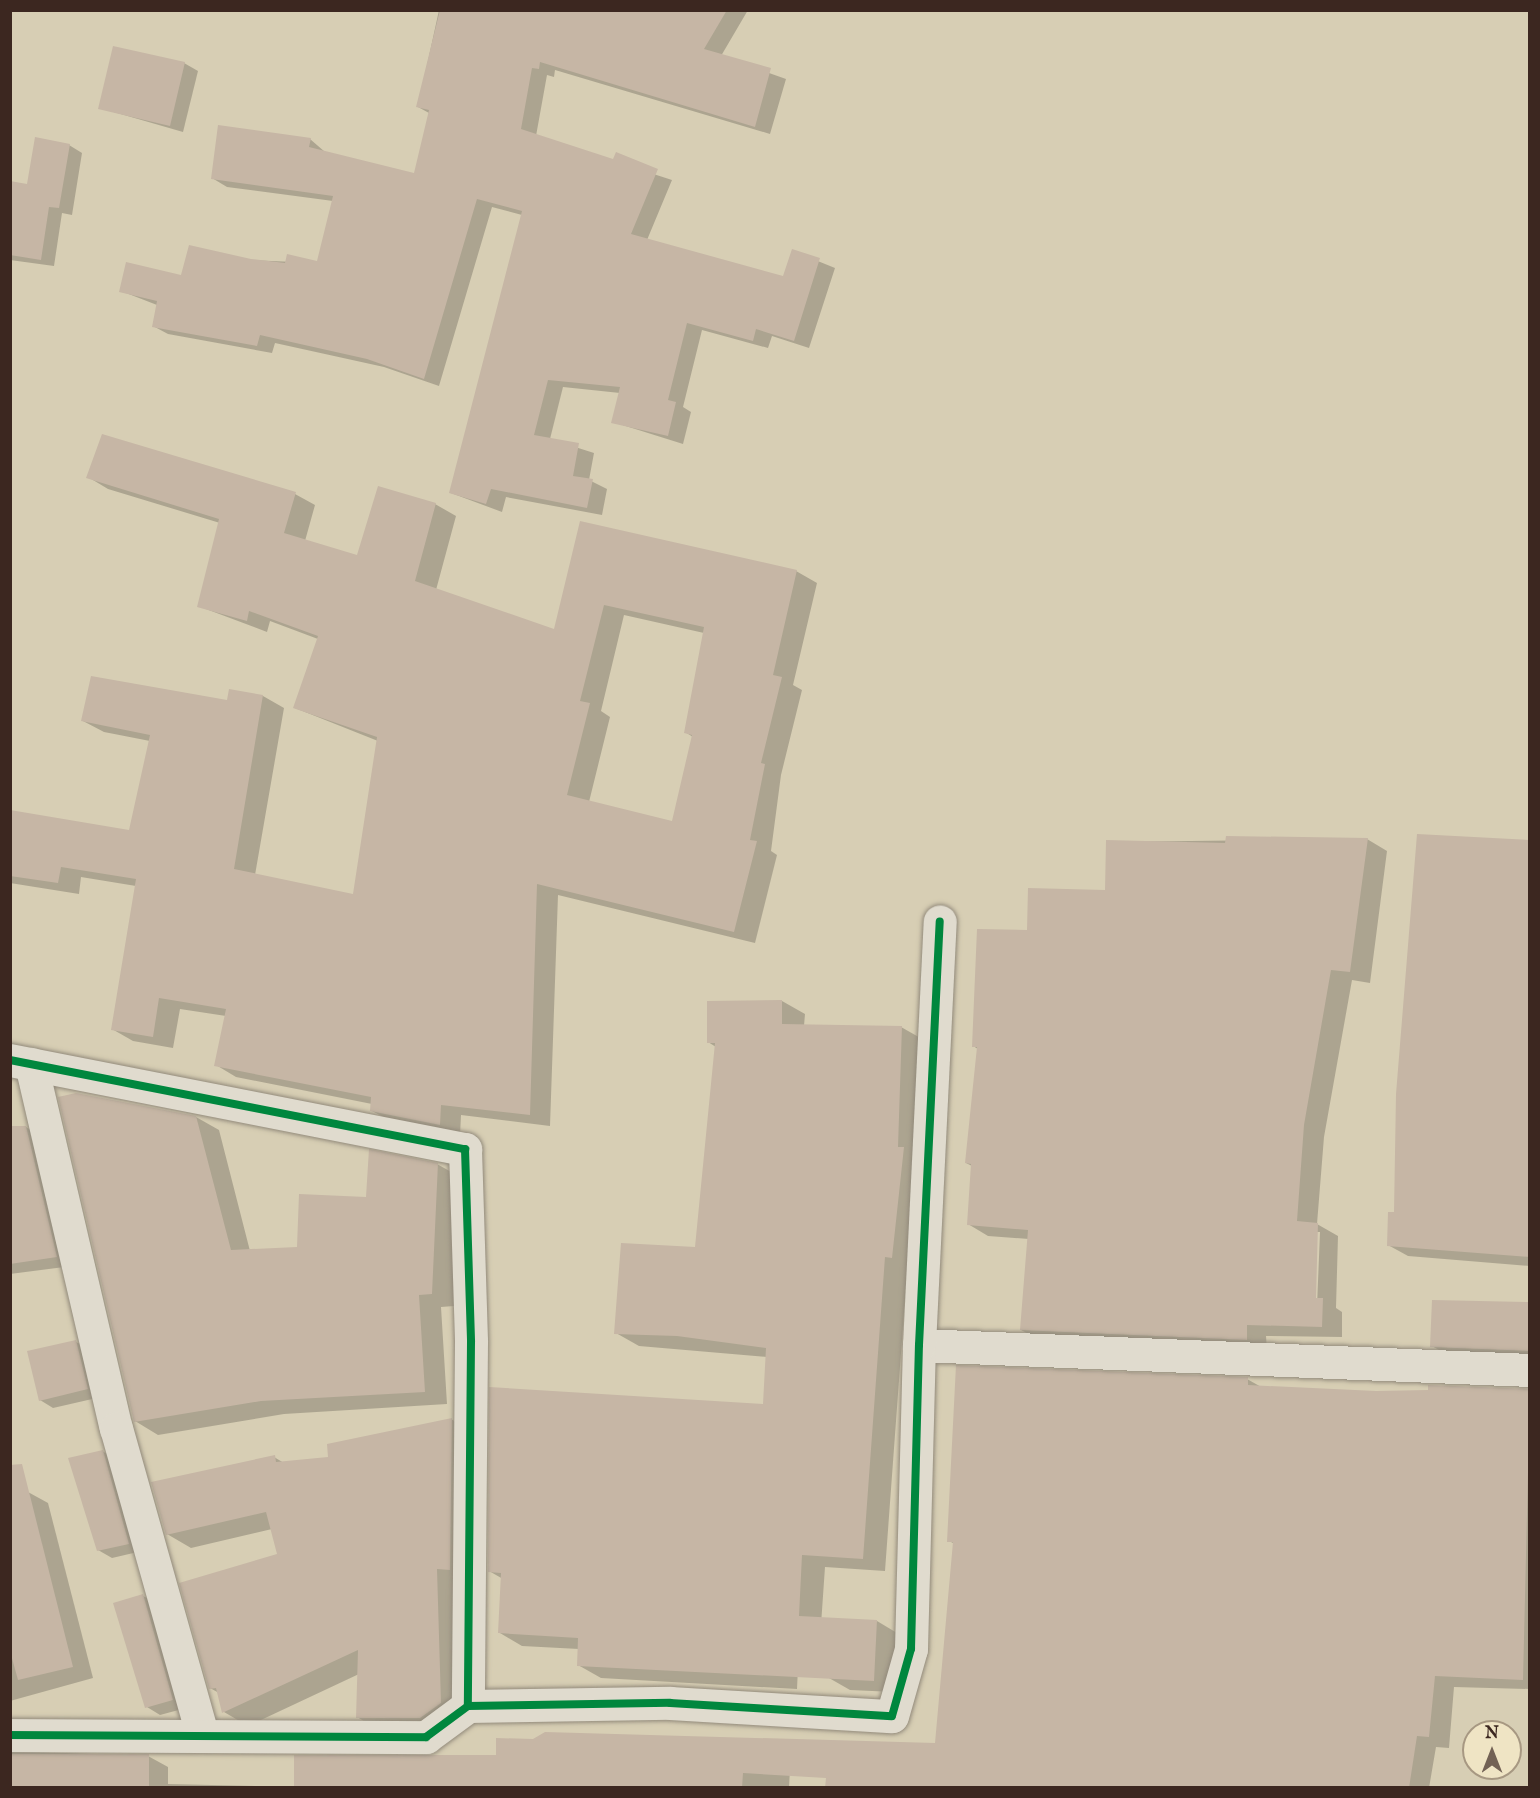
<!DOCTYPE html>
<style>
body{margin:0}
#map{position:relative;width:1540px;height:1798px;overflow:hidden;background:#d7ceb4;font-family:"IM FELL English",serif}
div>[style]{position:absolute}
.shadow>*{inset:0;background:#0003}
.building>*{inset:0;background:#c6b6a5}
.roads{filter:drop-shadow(0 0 2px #928a7b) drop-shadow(0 0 2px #928a7b)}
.minor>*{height:33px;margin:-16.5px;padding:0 16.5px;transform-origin:16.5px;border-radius:16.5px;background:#e0dbce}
.cycleway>*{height:8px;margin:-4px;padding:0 4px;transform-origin:4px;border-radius:4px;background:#00873e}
span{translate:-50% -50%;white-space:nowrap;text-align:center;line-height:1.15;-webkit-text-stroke:5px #efe4c4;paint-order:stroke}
.frame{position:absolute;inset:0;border:12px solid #3c2720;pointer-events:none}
.north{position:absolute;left:1462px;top:1720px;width:60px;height:60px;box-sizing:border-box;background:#efe4c4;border:2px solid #a79882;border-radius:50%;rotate:0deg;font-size:16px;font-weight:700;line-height:24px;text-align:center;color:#3c2720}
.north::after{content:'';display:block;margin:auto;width:21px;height:27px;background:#726154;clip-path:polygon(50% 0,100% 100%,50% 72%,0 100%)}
</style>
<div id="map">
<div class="shadow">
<i style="clip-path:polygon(439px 10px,748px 10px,721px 56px,786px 79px,770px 134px,555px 70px,554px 77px,547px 75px,536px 136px,672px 180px,647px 240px,784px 278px,793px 251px,835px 268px,809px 348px,772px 336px,768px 348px,702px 330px,683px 407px,691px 412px,683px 444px,613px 422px,620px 393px,563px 387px,550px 439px,594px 453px,589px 480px,607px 489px,602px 515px,506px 497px,502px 512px,451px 493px,522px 215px,492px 207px,439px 386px,384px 367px,275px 343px,272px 353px,168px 334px,153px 326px,157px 305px,121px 291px,251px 260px,318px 263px,333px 201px,227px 187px,212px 178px,310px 139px,325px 152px,415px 175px,429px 113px,418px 107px)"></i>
<i style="clip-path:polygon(184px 63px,198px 71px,183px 132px,100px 108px)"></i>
<i style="clip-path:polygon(69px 145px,82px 153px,72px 215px,62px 213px,54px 266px,10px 260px,10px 182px,28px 185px)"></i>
<i style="clip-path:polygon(evenodd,88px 477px,295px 494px,315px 505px,305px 541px,358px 557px,435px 504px,456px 516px,436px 590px,555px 631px,581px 523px,796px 571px,817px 583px,793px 685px,802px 690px,781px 775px,771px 851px,777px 855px,755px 943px,558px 895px,550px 1126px,461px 1115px,460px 1136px,393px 1122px,372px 1111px,372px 1104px,236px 1077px,216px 1065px,226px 1016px,180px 1009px,173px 1048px,133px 1041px,112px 1029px,136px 886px,81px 877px,79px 894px,10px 883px,10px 812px,130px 831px,150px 741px,104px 732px,83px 721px,229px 702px,230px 691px,263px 696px,284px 708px,255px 875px,355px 896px,378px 741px,295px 708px,318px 639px,270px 621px,267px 632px,198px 606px,220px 523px,108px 489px,88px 477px,624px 615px,704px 633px,685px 732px,693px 737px,673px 822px,589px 802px,610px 717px,601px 711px,624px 615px)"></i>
<i style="clip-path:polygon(evenodd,1367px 839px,1387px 851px,1370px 983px,1352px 980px,1324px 1137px,1317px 1224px,1338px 1236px,1336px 1308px,1342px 1312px,1342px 1337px,1266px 1336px,1267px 1350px,1042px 1341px,1021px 1330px,1029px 1239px,988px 1236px,968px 1224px,972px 1166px,966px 1163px,978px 1049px,973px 1046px,1029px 932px,1106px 892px,1108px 842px,1367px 839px,1317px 1232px,1320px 1232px,1317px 1306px,1314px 1306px,1317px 1232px)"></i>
<i style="clip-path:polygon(1530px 841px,1530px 1266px,1408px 1256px,1388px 1245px,1395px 1214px)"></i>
<i style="clip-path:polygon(782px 1001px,805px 1014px,804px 1026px,901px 1027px,924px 1040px,885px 1571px,825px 1567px,821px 1625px,800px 1625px,797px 1689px,601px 1678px,578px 1665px,579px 1649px,522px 1646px,500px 1633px,503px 1579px,489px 1571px,764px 1405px,767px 1357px,639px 1346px,616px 1333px,696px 1249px,716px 1047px,708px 1042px)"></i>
<i style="clip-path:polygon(196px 1117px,219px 1130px,250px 1251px,299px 1248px,368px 1199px,437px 1164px,460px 1177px,454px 1306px,441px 1307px,447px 1404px,284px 1414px,158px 1435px,135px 1421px)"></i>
<i style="clip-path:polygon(10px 1127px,26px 1127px,42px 1137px,72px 1266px,10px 1274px)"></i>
<i style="clip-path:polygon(1530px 1304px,1530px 1361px,1451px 1357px,1432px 1346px)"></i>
<i style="clip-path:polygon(76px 1342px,90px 1349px,101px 1397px,53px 1408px,40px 1400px)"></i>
<i style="clip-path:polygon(1247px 1379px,1263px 1388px,1376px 1393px,1530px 1390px,1530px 1689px,1454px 1687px,1449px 1748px,1436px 1747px,1429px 1788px,826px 1788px,937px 1745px,955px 1544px,949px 1541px)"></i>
<i style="clip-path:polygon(451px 1419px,475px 1433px,464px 1717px,381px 1731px,357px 1717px,359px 1674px,248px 1726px,224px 1712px,219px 1693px,210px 1688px,279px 1555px,272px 1529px,191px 1548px,167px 1534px,274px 1457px,284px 1463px,330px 1459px)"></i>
<i style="clip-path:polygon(102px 1451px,116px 1459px,142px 1551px,112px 1558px,98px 1550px)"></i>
<i style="clip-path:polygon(28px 1492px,48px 1503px,93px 1678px,10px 1701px,10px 1496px)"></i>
<i style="clip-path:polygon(143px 1596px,157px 1603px,186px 1708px,160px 1715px,147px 1707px)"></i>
<i style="clip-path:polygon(877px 1621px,897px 1633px,894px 1692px,850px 1690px,829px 1678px)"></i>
<i style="clip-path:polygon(791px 1750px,789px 1788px,10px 1788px,10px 1751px,148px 1756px,168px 1767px,168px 1784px,296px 1787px,497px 1756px)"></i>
</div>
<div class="building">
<i style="clip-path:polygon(440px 10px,727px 10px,704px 49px,771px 68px,755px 127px,540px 62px,539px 69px,532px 68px,521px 129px,613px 159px,616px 152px,658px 169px,631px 234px,783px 276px,792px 249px,820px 258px,794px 341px,756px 329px,753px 341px,687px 323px,668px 400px,676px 402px,668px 436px,611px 423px,620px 387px,548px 380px,534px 435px,579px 443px,573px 476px,593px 479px,587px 508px,491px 489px,486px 504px,449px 493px,522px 211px,477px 199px,424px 379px,367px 359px,260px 335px,257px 346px,152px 327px,157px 301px,119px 292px,126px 262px,181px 275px,189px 245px,251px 259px,285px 263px,287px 254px,317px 261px,333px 196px,211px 179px,218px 125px,311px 138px,309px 147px,414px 173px,429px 110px,416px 107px)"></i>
<i style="clip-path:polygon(113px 46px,185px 62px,170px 126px,98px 109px)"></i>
<i style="clip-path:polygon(35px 137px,70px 144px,59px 208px,49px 207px,41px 260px,10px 255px,10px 181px,27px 184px)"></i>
<i style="clip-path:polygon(evenodd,102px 434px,296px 492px,284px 533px,357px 555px,378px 486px,436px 503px,415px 581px,554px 629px,580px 521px,797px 570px,773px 675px,782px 677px,761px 763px,765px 764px,750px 840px,757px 841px,734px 932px,537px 884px,530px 1115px,441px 1105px,440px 1125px,370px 1111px,371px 1097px,214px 1066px,226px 1009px,159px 998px,153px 1037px,111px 1030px,136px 879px,61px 867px,58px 883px,10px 876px,10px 810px,129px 830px,150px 735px,81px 721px,91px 676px,227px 700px,229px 689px,263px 695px,234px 869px,353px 894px,377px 737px,293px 708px,318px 636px,249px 611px,247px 621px,197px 607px,219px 519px,86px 478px,102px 434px,604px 605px,704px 627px,684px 733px,692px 735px,672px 821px,567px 795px,590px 703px,580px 701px,604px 605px)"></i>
<i style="clip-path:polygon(1417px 834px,1530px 840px,1530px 1257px,1387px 1246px,1388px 1212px,1394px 1212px,1396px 1094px)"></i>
<i style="clip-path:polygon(1226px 836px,1368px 838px,1350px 972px,1331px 970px,1304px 1125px,1297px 1221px,1318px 1223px,1316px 1298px,1323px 1298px,1322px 1327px,1247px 1325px,1247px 1340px,1020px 1330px,1028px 1230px,967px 1225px,971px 1164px,965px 1163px,977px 1047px,972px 1047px,977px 929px,1027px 930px,1028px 888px,1105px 890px,1106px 840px,1225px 843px)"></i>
<i style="clip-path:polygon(782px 1000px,782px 1024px,902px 1026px,898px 1147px,904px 1147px,892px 1258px,885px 1257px,863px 1559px,802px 1555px,799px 1616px,877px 1620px,874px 1681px,577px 1666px,578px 1638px,498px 1633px,501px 1573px,488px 1572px,489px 1387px,763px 1404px,766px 1348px,677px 1336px,614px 1334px,621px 1243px,695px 1247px,715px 1043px,707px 1043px,707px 1001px)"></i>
<i style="clip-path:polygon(76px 1093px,196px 1116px,231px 1250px,297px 1247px,299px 1194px,366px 1197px,369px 1149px,438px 1163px,432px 1294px,419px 1295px,425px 1392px,261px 1401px,134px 1422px,58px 1097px)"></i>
<i style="clip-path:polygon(10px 1126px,26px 1126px,57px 1257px,10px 1264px)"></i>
<i style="clip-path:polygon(1432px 1300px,1530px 1302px,1530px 1351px,1430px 1347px)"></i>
<i style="clip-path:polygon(76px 1340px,88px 1389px,39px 1401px,27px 1351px)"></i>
<i style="clip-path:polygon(956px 1365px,1248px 1377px,1248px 1385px,1376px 1391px,1428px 1390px,1428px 1385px,1530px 1389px,1523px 1680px,1435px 1676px,1429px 1737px,1417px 1736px,1409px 1788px,825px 1788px,826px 1778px,743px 1773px,742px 1788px,294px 1788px,294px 1755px,496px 1755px,496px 1738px,533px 1739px,545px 1732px,935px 1743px,953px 1542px,947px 1542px)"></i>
<i style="clip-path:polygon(452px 1418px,450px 1570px,437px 1569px,441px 1703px,420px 1718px,356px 1718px,358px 1650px,222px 1713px,216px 1688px,209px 1689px,179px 1583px,277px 1554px,266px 1512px,166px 1535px,151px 1482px,275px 1455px,276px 1462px,328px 1457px,327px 1444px)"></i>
<i style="clip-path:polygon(103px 1450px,129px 1544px,97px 1551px,68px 1458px)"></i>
<i style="clip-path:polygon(22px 1464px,73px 1667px,18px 1680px,10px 1651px,10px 1465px)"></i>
<i style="clip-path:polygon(143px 1594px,173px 1700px,145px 1708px,113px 1603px)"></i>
<i style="clip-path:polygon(10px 1754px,149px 1754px,149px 1788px,10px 1788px)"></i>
</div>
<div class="roads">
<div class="minor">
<i style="left:10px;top:1060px;width:464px;rotate:11.1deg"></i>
<i style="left:465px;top:1149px;width:193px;rotate:88.2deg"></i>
<i style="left:471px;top:1342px;width:364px;rotate:90.5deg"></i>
<i style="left:31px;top:1064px;width:374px;rotate:76.9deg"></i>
<i style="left:116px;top:1428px;width:317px;rotate:74.3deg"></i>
<i style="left:919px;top:1345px;width:612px;rotate:2.34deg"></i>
<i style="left:10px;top:1735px;width:416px;rotate:0.3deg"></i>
<i style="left:426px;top:1737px;width:52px;rotate:-36.4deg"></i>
<i style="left:468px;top:1706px;width:202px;rotate:-0.9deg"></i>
<i style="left:670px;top:1703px;width:222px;rotate:3.4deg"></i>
<i style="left:892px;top:1716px;width:70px;rotate:-74.2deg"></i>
<i style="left:911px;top:1649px;width:304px;rotate:-88.5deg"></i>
<i style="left:919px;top:1345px;width:424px;rotate:-87.2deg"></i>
</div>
</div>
<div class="cycleway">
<i style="left:10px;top:1060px;width:464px;rotate:11.1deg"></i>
<i style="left:465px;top:1149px;width:193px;rotate:88.2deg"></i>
<i style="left:471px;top:1342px;width:364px;rotate:90.5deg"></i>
<i style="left:10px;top:1735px;width:416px;rotate:0.3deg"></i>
<i style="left:426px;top:1737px;width:52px;rotate:-36.4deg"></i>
<i style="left:468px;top:1706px;width:202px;rotate:-0.9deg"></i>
<i style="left:670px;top:1703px;width:222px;rotate:3.4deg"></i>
<i style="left:892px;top:1716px;width:70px;rotate:-74.2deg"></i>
<i style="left:911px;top:1649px;width:304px;rotate:-88.5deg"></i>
<i style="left:919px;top:1345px;width:424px;rotate:-87.2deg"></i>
</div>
<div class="frame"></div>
<div class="north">N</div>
</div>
